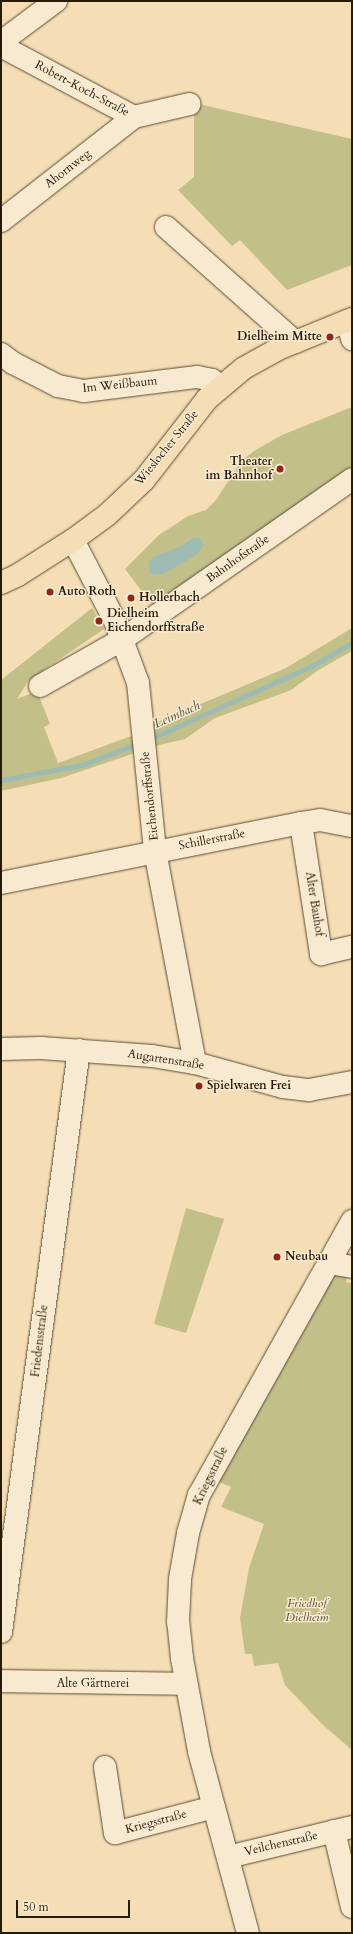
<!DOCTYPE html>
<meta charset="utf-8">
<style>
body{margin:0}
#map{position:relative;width:353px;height:1934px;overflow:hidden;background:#f5deb6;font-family:Cardo,serif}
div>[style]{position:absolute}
.green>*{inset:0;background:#c2bf89}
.water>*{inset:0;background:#9dbbb3}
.stream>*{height:4.5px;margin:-2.25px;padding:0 2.25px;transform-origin:2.25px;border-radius:2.25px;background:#9dbbb3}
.roads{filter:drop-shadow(0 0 1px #5a4b34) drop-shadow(0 0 1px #5a4b34)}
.minor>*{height:22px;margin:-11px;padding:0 11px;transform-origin:11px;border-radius:11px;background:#f8ead0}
.major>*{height:22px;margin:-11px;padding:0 11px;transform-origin:11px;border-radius:11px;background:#f5deb6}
.dots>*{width:11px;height:11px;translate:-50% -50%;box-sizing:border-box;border:2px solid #f8ead0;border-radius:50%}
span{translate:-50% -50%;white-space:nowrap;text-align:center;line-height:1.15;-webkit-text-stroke:3px #f8ead0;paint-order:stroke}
.street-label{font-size:12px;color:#261a09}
.poi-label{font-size:12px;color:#261a09;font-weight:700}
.right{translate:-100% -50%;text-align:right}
.left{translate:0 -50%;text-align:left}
.park-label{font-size:12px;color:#554c2f;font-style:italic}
.water-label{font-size:13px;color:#505244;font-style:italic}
.frame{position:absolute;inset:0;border:2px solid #261a09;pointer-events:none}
.scale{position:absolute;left:16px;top:1900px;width:114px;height:18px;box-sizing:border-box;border:2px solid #261a09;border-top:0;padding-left:5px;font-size:12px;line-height:14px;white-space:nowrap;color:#261a09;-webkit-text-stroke:3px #f8ead0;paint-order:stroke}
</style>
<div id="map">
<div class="green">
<i style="clip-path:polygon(194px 103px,352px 139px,352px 265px,287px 290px,240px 240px,232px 246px,178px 190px,194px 177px)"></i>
<i style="clip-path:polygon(352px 407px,352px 479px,159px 614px,125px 569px,159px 535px,188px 516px,206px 510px,216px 500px,242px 460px,254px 451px,282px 435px)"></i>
<i style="clip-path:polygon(92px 608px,104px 629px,29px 680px,17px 699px,37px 691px,50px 724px,44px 727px,58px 763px,134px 735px,135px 753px,61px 778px,1px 791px,1px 680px)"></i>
<i style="clip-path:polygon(352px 628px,352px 651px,317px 671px,291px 690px,215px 718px,185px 739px,155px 746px,153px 724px,286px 668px)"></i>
<i style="clip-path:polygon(186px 1208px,224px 1219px,186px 1333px,154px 1324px)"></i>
<i style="clip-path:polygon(335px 1271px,348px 1273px,346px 1282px,352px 1283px,352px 1750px,322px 1724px,285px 1685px,278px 1663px,254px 1666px,252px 1654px,245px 1654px,240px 1618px,249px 1568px,264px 1524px,221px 1507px,231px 1487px,215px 1480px)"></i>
</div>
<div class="water">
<i style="clip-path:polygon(194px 537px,199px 538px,204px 545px,196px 555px,165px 573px,154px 575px,150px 573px,149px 561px,154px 557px,181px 546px)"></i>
</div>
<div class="stream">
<i style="left:150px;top:739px;width:178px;rotate:-24.3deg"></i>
<i style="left:312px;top:666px;width:46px;rotate:-29.9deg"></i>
<i style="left:1px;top:780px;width:82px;rotate:-10.5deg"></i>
<i style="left:82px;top:765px;width:59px;rotate:-20.9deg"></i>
</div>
<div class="roads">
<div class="minor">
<i style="left:1px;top:42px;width:69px;rotate:-36.7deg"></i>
<i style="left:1px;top:46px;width:151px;rotate:28.1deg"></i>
<i style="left:134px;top:117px;width:57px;rotate:-13.1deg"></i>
<i style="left:1px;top:221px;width:169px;rotate:-38deg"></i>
<i style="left:166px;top:227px;width:173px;rotate:41.7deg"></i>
<i style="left:347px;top:321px;width:19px;rotate:74deg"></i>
<i style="left:1px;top:354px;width:15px;rotate:37deg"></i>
<i style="left:13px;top:363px;width:51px;rotate:27.1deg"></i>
<i style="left:58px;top:386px;width:26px;rotate:11deg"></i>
<i style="left:84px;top:391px;width:114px;rotate:-7.1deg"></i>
<i style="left:197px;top:377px;width:15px;rotate:11deg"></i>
<i style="left:212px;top:380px;width:11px;rotate:34deg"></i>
<i style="left:73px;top:540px;width:91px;rotate:62.6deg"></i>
<i style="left:115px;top:621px;width:66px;rotate:69.6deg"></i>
<i style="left:138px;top:683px;width:169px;rotate:84.2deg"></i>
<i style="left:155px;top:851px;width:216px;rotate:79.3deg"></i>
<i style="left:40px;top:686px;width:95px;rotate:-29.5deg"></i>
<i style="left:123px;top:639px;width:279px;rotate:-34.9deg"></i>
<i style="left:301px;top:823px;width:133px;rotate:81.3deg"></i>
<i style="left:321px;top:954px;width:32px;rotate:-13deg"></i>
<i style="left:1px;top:883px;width:306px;rotate:-11.3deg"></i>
<i style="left:301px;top:823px;width:19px;rotate:-9deg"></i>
<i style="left:320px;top:820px;width:33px;rotate:11deg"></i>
<i style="left:1px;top:1049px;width:40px;rotate:-1.4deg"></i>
<i style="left:41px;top:1048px;width:111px;rotate:4.1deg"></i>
<i style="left:152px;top:1056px;width:44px;rotate:9.2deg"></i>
<i style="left:195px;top:1063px;width:91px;rotate:15.3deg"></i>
<i style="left:283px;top:1087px;width:26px;rotate:7deg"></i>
<i style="left:309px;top:1090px;width:44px;rotate:-10.5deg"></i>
<i style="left:330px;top:1263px;width:22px;rotate:10deg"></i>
<i style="left:1px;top:1632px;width:587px;rotate:-82.37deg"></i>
<i style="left:1px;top:1681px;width:185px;rotate:0.9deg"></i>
<i style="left:105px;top:1767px;width:67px;rotate:81.4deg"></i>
<i style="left:115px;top:1833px;width:102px;rotate:-14.7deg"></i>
<i style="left:334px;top:1831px;width:78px;rotate:76.7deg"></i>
<i style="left:228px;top:1857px;width:128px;rotate:-13.6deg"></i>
<i style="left:248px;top:1933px;width:188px;rotate:-105.1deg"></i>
<i style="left:199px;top:1751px;width:95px;rotate:-100.4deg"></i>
<i style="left:182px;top:1658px;width:36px;rotate:-96deg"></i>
<i style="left:178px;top:1622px;width:43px;rotate:-87.3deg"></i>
<i style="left:180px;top:1579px;width:47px;rotate:-80.1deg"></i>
<i style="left:188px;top:1533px;width:40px;rotate:-74deg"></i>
<i style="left:199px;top:1495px;width:314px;rotate:-60.8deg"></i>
</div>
<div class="major">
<i style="left:1px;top:583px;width:19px;rotate:-25deg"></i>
<i style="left:18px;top:575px;width:65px;rotate:-32.5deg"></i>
<i style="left:73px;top:540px;width:42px;rotate:-36.3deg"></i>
<i style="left:107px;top:515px;width:51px;rotate:-43.4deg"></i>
<i style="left:144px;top:480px;width:103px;rotate:-52.1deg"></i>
<i style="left:207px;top:399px;width:48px;rotate:-40deg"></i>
<i style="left:244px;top:368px;width:39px;rotate:-29deg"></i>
<i style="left:278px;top:349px;width:80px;rotate:-22.1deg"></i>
</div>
</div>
<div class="dots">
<i style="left:330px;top:337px;background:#8f2418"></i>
<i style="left:280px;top:469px;background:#8f2418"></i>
<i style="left:50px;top:592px;background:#8f2418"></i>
<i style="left:131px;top:598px;background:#8f2418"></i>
<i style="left:99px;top:621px;background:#8f2418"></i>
<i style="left:199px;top:1086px;background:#8f2418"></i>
<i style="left:277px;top:1257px;background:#8f2418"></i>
</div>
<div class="street-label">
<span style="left:82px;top:89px;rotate:28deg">Robert-Koch-Straße</span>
<span style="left:68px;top:169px;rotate:-38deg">Ahornweg</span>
<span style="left:120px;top:385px;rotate:-6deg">Im Weißbaum</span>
<span style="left:167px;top:448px;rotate:-51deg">Wieslocher Straße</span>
<span style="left:238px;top:559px;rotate:-35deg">Bahnhofstraße</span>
<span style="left:150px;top:796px;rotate:-96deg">Eichendorffstraße</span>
<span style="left:212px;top:840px;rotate:-11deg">Schillerstraße</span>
<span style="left:314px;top:904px;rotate:81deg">Alter Bauhof</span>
<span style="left:166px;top:1060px;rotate:9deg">Augartenstraße</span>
<span style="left:40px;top:1341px;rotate:-83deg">Friedensstraße</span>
<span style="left:211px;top:1476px;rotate:-64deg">Kriegsstraße</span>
<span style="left:93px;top:1684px">Alte Gärtnerei</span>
<span style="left:156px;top:1822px;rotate:-15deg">Kriegsstraße</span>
<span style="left:281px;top:1844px;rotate:-13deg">Veilchenstraße</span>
</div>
<div class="poi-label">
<span class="right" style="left:322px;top:337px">Dielheim Mitte</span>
<span class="right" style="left:272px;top:469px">Theater<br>im Bahnhof</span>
<span class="left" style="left:58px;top:592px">Auto Roth</span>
<span class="left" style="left:139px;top:598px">Hollerbach</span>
<span class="left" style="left:107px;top:621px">Dielheim<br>Eichendorffstraße</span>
<span class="left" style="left:207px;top:1086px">Spielwaren Frei</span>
<span class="left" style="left:285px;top:1257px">Neubau</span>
</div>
<div class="park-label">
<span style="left:307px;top:1611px">Friedhof<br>Dielheim</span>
</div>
<div class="water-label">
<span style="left:177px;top:715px;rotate:-24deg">Leimbach</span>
</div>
<div class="frame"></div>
<div class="scale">50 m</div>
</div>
